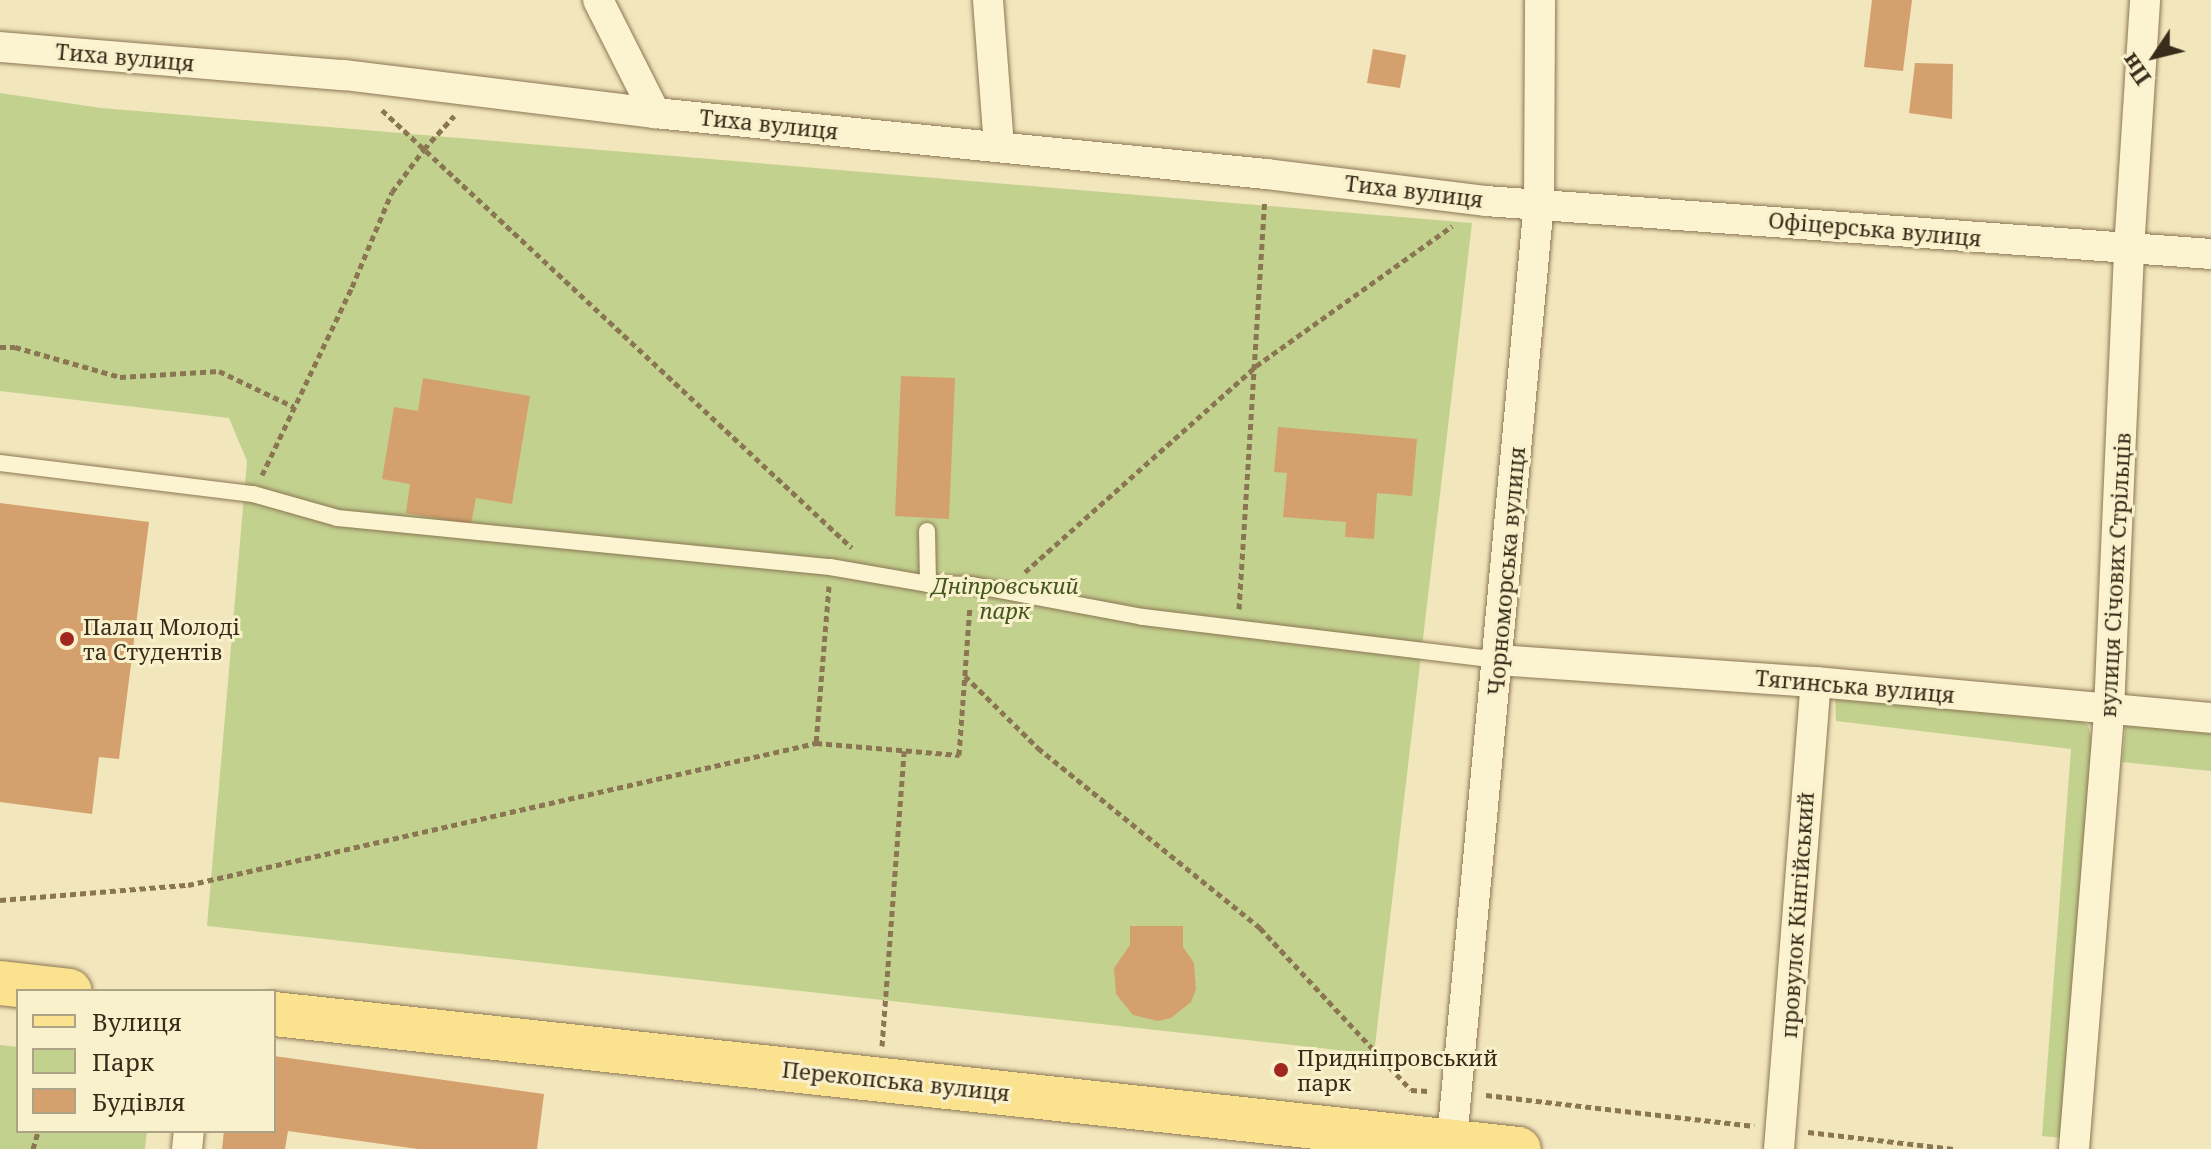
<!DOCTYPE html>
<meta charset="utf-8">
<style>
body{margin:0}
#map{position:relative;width:2211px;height:1149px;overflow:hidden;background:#f2e6bc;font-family:"Noto Serif",serif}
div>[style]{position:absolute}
.green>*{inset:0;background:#c3d18f}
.building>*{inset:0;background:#d4a16e}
.path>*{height:5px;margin-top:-2.5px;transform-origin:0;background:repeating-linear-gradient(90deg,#8b7654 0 6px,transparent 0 10px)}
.roads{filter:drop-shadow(0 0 2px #8b7654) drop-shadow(0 0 2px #8b7654)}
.lane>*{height:16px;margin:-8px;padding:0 8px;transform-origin:8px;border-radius:8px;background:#fcf3d0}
.street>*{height:30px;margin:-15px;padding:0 15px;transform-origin:15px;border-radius:15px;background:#fcf3d0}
.primary>*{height:44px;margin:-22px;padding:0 22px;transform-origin:22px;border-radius:22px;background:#fae28f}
.dots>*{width:22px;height:22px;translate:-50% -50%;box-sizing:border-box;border:4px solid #f9f0cc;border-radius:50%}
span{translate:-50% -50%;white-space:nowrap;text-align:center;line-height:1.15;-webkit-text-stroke:6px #f9f0cc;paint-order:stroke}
.street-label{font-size:22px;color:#392c1a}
.park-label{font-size:22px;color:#44571f;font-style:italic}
.poi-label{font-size:22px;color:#392c1a}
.left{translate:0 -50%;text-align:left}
.legend{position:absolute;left:16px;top:989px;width:260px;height:144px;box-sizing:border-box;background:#f9f0cc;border:2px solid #aca285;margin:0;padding:10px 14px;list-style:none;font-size:24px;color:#392c1a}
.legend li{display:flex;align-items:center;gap:16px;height:40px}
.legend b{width:40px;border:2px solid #aca285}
.north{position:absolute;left:2115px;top:16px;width:80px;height:80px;-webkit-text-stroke:6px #f9f0cc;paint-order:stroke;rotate:235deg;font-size:22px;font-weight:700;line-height:32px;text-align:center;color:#392c1a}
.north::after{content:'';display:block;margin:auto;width:28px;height:36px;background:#392c1a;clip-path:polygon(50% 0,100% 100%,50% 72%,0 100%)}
</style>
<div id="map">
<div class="green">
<i style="clip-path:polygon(0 93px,101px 108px,1472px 223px,1374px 1054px,207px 926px,247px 461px,229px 418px,0 391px)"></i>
<i style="clip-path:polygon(1835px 692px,2072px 716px,2088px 725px,2093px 746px,2064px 1138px,2042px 1136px,2071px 749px,1836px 721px)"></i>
<i style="clip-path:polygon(2126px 724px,2211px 730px,2211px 771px,2122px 762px)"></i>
<i style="clip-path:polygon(0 1045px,18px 1047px,18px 1131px,147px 1131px,145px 1149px,0 1149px)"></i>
</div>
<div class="building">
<i style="clip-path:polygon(1872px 0,1912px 0,1903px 71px,1864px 67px)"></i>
<i style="clip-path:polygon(1373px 49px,1406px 55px,1400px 88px,1367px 83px)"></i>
<i style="clip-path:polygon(1915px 63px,1953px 64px,1952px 119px,1909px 113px)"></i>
<i style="clip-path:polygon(901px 376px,955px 378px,949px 519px,895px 516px)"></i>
<i style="clip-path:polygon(423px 378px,530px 396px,512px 504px,476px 498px,471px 524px,406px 513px,410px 484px,382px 479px,394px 407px,418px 411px)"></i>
<i style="clip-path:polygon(1278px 427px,1417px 439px,1412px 496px,1377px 493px,1374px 539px,1345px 537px,1346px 522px,1283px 517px,1287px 473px,1274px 472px)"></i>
<i style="clip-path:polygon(0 503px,149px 522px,119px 759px,99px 757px,92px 814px,0 802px)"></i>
<i style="clip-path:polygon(1130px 926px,1183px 926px,1183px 947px,1194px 963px,1196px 989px,1191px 1002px,1171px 1018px,1158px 1021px,1133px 1015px,1116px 994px,1114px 968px,1130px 945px)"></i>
<i style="clip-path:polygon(274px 1056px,544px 1094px,537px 1149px,418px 1149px,288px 1131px,285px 1149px,222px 1149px,224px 1131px,274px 1131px)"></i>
</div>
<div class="path">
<i style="left:382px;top:110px;width:642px;rotate:42.98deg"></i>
<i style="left:0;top:347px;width:15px"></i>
<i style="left:15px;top:347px;width:109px;rotate:15.9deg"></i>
<i style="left:120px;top:377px;width:99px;rotate:-3.5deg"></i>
<i style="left:219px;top:371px;width:83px;rotate:25.6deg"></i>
<i style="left:262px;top:475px;width:208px;rotate:-64.4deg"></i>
<i style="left:352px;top:287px;width:103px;rotate:-67.2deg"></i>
<i style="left:392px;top:192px;width:54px;rotate:-53.3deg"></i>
<i style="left:424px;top:149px;width:45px;rotate:-47.7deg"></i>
<i style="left:1025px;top:572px;width:310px;rotate:-41.7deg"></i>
<i style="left:1256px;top:366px;width:241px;rotate:-35.5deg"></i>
<i style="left:829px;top:586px;width:158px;rotate:94.7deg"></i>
<i style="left:816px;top:743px;width:144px;rotate:4.8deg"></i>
<i style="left:959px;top:755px;width:149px;rotate:-85.8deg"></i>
<i style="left:1239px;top:609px;width:410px;rotate:-86.4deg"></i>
<i style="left:965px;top:676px;width:103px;rotate:44.6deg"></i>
<i style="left:1038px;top:748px;width:286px;rotate:39deg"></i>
<i style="left:1260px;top:928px;width:221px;rotate:47deg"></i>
<i style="left:1411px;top:1090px;width:17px;rotate:3deg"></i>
<i style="left:0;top:900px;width:189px;rotate:-4.6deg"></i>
<i style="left:188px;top:885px;width:644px;rotate:-12.74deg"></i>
<i style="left:882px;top:1046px;width:296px;rotate:-85.7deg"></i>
<i style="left:1486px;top:1095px;width:270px;rotate:6.6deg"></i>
<i style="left:1808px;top:1132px;width:149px;rotate:6.6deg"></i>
<i style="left:33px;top:1149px;width:19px;rotate:-74deg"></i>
</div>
<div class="roads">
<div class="lane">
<i style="left:0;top:463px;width:255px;rotate:7deg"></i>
<i style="left:253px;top:494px;width:88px;rotate:15.8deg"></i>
<i style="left:338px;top:518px;width:494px;rotate:5.7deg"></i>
<i style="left:830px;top:567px;width:99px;rotate:9.8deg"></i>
<i style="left:928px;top:584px;width:44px;rotate:1.3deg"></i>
<i style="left:972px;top:585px;width:174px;rotate:10.6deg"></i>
<i style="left:1143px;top:617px;width:358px;rotate:6.9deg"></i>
<i style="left:927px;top:531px;width:53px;rotate:88.9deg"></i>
</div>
<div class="street">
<i style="left:598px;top:0;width:127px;rotate:63.2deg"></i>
<i style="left:988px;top:0;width:147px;rotate:85.7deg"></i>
<i style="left:0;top:47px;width:345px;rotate:4.7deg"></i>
<i style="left:344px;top:75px;width:313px;rotate:7deg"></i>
<i style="left:655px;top:113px;width:614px;rotate:5.7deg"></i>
<i style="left:1266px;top:174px;width:222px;rotate:7deg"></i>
<i style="left:1486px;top:201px;width:727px;rotate:4.18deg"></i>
<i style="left:1498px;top:660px;width:319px;rotate:4deg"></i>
<i style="left:1816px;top:682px;width:397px;rotate:5.2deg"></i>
<i style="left:1452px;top:1140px;width:942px;rotate:-84.7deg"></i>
<i style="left:1539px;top:202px;width:202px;rotate:-89.7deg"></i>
<i style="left:187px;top:1149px;width:18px;rotate:-84deg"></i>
<i style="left:1779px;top:1149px;width:468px;rotate:-85.5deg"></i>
<i style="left:2074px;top:1149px;width:440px;rotate:-85.4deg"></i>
<i style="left:2109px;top:710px;width:461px;rotate:-87.5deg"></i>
<i style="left:2129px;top:249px;width:250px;rotate:-86.3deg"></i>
</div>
<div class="primary">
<i style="left:0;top:983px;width:70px;rotate:6.5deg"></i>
<i style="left:274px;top:1014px;width:1252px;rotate:6.19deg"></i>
</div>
</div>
<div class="dots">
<i style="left:67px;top:639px;background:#a0281e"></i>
<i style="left:1281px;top:1070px;background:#a0281e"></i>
</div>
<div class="street-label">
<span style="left:125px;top:57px;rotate:5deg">Тиха вулиця</span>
<span style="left:769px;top:124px;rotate:6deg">Тиха вулиця</span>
<span style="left:1414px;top:191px;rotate:7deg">Тиха вулиця</span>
<span style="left:1875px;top:229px;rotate:5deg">Офіцерська вулиця</span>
<span style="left:1506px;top:571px;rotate:-85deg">Чорноморська вулиця</span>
<span style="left:2115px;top:575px;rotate:-87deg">вулиця Січових Стрільців</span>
<span style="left:1855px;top:686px;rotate:5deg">Тягинська вулиця</span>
<span style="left:1797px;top:915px;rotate:-86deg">провулок Кінгійський</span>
<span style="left:896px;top:1081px;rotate:6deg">Перекопська вулиця</span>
</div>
<div class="park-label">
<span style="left:1005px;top:598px">Дніпровський<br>парк</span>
</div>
<div class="poi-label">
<span class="left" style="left:83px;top:639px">Палац Молоді<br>та Студентів</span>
<span class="left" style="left:1297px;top:1070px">Придніпровський<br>парк</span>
</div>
<ul class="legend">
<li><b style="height:10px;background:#fae28f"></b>Вулиця</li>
<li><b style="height:22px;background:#c3d18f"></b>Парк</li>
<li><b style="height:22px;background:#d4a16e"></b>Будівля</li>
</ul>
<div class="north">Пн</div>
</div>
